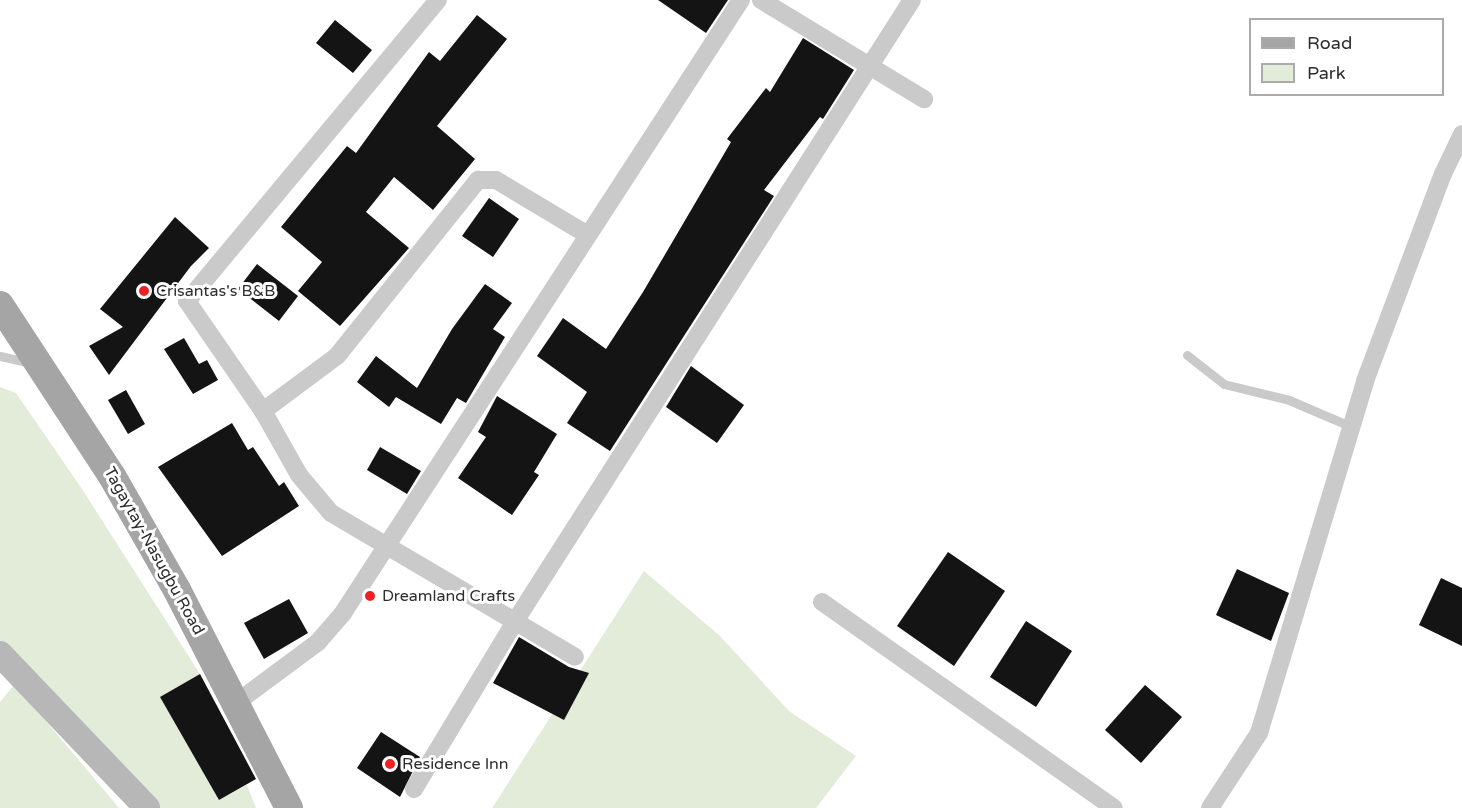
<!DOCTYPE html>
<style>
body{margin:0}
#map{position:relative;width:1462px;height:808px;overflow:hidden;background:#fff;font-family:"Varela Round",sans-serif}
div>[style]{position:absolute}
.green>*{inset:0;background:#e2ecd9}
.building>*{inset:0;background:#141414}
.lane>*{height:9px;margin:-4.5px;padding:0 4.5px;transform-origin:4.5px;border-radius:4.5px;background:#cacaca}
.street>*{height:18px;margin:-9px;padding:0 9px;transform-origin:9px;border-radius:9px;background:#cacaca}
.secondary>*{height:26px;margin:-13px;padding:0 13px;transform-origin:13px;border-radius:13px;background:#b7b7b7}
.primary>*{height:28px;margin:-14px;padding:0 14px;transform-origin:14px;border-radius:14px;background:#a5a5a5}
.dots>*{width:16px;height:16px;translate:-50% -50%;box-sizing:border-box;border:3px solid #fff;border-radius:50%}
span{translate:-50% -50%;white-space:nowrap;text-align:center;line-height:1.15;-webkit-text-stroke:6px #fff;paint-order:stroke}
.poi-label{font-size:16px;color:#2d2d2d}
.left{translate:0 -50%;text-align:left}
.street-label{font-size:16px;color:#2d2d2d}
.legend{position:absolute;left:1249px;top:18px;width:195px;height:78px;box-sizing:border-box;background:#fff;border:2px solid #ababab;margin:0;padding:8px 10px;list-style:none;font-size:18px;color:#2d2d2d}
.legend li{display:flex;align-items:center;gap:12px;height:30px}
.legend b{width:30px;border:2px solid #ababab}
</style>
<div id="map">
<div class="green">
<i style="clip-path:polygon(0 387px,16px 393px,82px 489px,200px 674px,160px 697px,219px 800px,247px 785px,256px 808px,157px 808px,0 645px)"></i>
<i style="clip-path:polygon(644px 571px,720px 636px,789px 711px,856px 756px,816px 808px,492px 808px)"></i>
<i style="clip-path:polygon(15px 684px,119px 808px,0 808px,0 702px)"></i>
</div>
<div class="building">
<i style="clip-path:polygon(658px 0,728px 0,706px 33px)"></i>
<i style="clip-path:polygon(477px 15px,507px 39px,437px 126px,475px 159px,433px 210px,394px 177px,366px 212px,409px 248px,340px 326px,298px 291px,322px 262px,281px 227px,347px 146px,356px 153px,429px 52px,440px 61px)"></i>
<i style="clip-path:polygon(335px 20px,372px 50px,353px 73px,316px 43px)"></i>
<i style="clip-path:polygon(803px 38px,854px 70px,823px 119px,820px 117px,764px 190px,774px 196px,610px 451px,567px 423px,587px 392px,537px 356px,563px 318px,606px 349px,643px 292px,731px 142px,727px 139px,766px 88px,770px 92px)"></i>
<i style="clip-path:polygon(489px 198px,519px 219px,493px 257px,462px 236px)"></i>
<i style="clip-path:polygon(175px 217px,209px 248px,191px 266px,109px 375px,89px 346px,123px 327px,100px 309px)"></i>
<i style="clip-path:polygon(257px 264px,298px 296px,279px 321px,238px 289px)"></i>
<i style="clip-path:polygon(485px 284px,512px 303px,493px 329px,505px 337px,466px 403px,457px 398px,441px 424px,396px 397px,389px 407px,357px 382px,376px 356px,417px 388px,452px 329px)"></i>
<i style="clip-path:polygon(184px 338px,199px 364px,207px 360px,218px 380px,193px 394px,164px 349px)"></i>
<i style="clip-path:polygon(691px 366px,744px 405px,717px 443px,666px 407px)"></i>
<i style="clip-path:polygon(126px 390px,145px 424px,128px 434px,108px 400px)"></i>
<i style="clip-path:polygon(497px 396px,557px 434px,534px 472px,539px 475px,512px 515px,458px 478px,486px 437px,478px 432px)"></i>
<i style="clip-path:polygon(232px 423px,248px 450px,253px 447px,279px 486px,284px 482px,299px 506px,222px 556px,158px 467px)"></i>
<i style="clip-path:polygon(380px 447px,421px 471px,407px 494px,367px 470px)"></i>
<i style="clip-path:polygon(948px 552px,1005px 591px,954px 666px,897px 626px)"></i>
<i style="clip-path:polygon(1237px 569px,1289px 593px,1271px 641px,1216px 615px)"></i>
<i style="clip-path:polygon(1441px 578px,1462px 588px,1462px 646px,1419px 625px)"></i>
<i style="clip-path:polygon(289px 599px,308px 633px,264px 659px,244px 623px)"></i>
<i style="clip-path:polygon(1026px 621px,1072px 651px,1036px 707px,990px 677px)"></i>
<i style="clip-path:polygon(519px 637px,569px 667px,589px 673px,564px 720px,493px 683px)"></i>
<i style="clip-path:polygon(200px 674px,256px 779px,219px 800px,160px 697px)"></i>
<i style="clip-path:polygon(1145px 685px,1182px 717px,1141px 763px,1105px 730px)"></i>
<i style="clip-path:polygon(381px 732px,420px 757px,400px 797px,357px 768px)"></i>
</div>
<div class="lane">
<i style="left:1187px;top:355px;width:47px;rotate:38.1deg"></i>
<i style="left:1224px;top:384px;width:67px;rotate:13.8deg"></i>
<i style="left:1289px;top:400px;width:69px;rotate:23.2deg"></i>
<i style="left:0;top:356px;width:31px;rotate:13deg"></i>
</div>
<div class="street">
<i style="left:438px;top:0;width:392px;rotate:129.8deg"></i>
<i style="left:187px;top:301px;width:134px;rotate:55.4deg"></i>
<i style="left:263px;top:411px;width:73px;rotate:60.6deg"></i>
<i style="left:299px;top:475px;width:50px;rotate:49.9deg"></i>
<i style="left:331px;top:513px;width:283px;rotate:30.5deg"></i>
<i style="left:761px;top:0;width:191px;rotate:31.3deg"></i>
<i style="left:263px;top:411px;width:92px;rotate:-36.6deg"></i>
<i style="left:337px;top:356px;width:226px;rotate:-51.3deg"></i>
<i style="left:478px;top:180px;width:18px"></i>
<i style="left:496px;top:180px;width:107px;rotate:30.9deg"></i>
<i style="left:822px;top:602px;width:357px;rotate:35.2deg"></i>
<i style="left:236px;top:703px;width:102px;rotate:-36.6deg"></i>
<i style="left:318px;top:642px;width:38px;rotate:-49deg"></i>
<i style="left:343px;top:613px;width:731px;rotate:-57.01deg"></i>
<i style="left:414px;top:789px;width:194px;rotate:-58.9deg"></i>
<i style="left:514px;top:623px;width:739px;rotate:-57.43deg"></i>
<i style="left:1210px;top:808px;width:90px;rotate:-56.8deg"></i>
<i style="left:1259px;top:733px;width:368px;rotate:-73.2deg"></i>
<i style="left:1365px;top:381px;width:221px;rotate:-69.4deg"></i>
<i style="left:1443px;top:174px;width:44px;rotate:-64.6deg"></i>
</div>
<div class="secondary">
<i style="left:0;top:654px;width:213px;rotate:46.3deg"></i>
</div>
<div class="primary">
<i style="left:0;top:305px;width:204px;rotate:56.8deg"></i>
<i style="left:112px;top:476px;width:131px;rotate:60.3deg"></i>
<i style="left:177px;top:590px;width:245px;rotate:62.8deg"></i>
</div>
<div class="dots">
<i style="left:144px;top:291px;background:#f12123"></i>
<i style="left:370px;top:596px;background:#f12123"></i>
<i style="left:390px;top:764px;background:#f12123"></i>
</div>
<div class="poi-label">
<span class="left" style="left:156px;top:291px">Crisantas's B&amp;B</span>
<span class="left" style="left:382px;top:596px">Dreamland Crafts</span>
<span class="left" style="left:402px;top:764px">Residence Inn</span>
</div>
<div class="street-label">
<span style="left:154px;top:551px;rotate:61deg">Tagaytay-Nasugbu Road</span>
</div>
<ul class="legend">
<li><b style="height:8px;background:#a5a5a5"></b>Road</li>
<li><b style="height:16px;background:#e2ecd9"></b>Park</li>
</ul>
</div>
